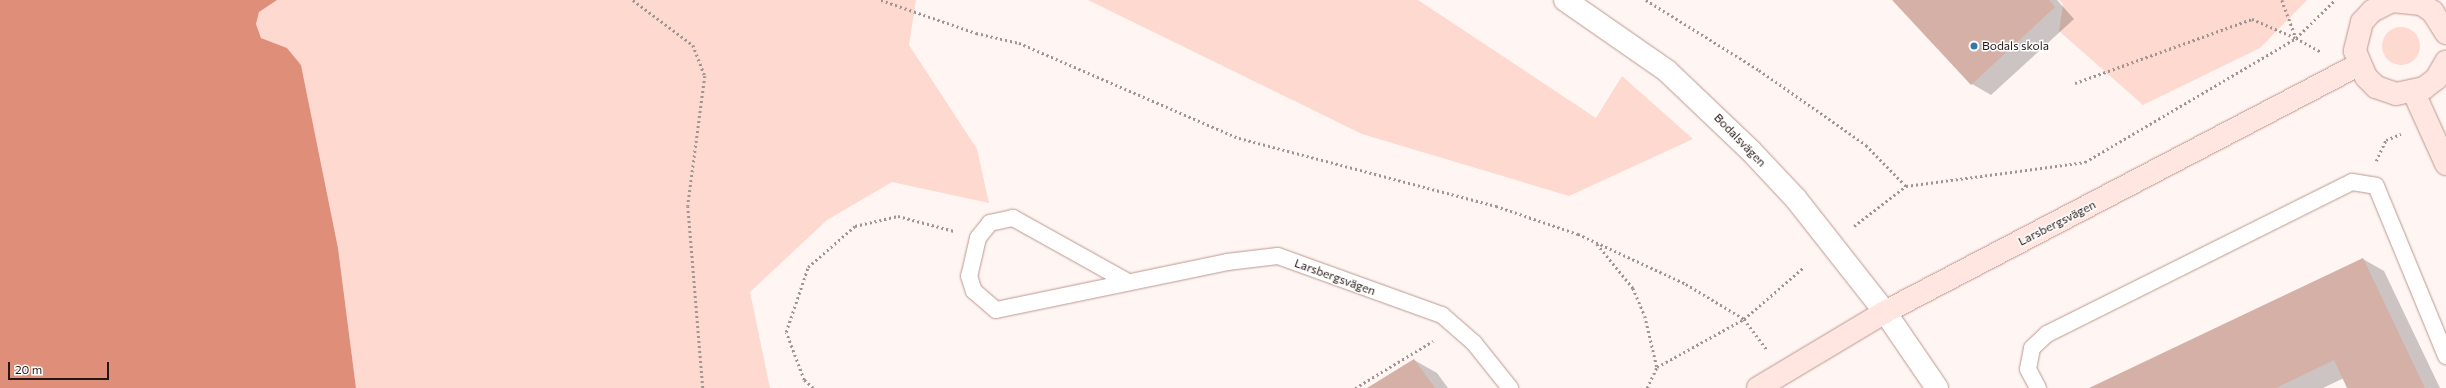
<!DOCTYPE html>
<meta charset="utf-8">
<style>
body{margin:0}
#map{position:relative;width:2446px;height:388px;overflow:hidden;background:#fff6f4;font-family:Commissioner,sans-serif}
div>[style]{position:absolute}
.green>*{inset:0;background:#fdd9cf}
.round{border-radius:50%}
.water>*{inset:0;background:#de8e79}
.shadow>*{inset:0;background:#0003}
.building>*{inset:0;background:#d5b0a6}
.path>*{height:2.5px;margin-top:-1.25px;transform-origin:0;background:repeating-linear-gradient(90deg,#a09592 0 2px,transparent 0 5px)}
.roads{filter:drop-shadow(0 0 1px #bc978e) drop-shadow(0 0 1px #bc978e)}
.lane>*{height:16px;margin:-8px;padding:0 8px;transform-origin:8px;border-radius:8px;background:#fff}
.street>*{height:22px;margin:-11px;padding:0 11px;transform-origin:11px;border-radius:11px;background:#fff}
.secondary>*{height:22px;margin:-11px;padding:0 11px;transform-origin:11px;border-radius:11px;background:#ffe6e0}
.dots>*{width:11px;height:11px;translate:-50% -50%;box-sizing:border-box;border:2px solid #fff;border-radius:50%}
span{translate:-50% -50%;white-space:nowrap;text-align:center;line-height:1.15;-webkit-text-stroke:3px #fff;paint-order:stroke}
.poi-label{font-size:12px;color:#251814}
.left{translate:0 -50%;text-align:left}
.street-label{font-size:12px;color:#251814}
.scale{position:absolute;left:8px;top:362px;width:101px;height:18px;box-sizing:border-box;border:2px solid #251814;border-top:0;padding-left:5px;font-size:12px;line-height:14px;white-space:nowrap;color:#251814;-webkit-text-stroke:3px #fff;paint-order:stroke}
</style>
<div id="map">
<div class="green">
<i style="clip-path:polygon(277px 0,916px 0,909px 45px,977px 149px,989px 203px,892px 182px,827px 220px,750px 292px,770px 388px,356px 388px,338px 248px,301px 65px,287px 48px,261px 38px,256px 24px,259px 12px)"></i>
<i style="clip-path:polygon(1088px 0,1418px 0,1596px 118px,1622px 76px,1693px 139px,1569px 196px,1362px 134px)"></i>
<i style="clip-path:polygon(2059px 0,2307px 0,2260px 48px,2143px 105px,2059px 31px,2063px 4px)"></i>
<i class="round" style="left:2382px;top:27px;width:38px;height:38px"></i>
</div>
<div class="water">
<i style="clip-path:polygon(0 0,277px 0,259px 12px,256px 24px,261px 38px,287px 48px,301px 65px,338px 248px,356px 388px,0 388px)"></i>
</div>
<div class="shadow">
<i style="clip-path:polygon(1893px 0,2057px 0,2074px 19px,1991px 95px,1972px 84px)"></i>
<i style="clip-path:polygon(2363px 259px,2384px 271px,2440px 388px,2348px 388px,2344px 378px,2323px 388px,2091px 388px)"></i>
<i style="clip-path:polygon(1414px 360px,1437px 373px,1448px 388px,1369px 388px)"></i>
</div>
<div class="building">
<i style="clip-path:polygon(1892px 0,2049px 0,2055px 7px,1971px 85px)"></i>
<i style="clip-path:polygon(2363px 258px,2425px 388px,2347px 388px,2334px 360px,2276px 388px,2089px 388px)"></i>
<i style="clip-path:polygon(1414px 359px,1435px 388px,1367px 388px)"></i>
</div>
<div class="path">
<i style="left:633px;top:0;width:75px;rotate:36.9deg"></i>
<i style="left:693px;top:45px;width:33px;rotate:69deg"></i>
<i style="left:705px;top:76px;width:131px;rotate:97.5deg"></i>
<i style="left:688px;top:206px;width:183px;rotate:85.3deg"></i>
<i style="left:881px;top:0;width:101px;rotate:19.2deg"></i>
<i style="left:976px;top:33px;width:44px;rotate:13.1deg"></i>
<i style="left:1019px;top:43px;width:240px;rotate:23.4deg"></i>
<i style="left:1239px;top:138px;width:266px;rotate:14.8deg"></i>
<i style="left:1496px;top:206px;width:87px;rotate:18.9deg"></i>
<i style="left:1578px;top:234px;width:119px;rotate:24.8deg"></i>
<i style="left:1686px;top:284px;width:68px;rotate:31.1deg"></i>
<i style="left:1744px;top:319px;width:39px;rotate:53deg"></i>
<i style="left:1646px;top:0;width:133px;rotate:31.8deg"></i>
<i style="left:1759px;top:70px;width:131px;rotate:35deg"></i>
<i style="left:1866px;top:145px;width:57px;rotate:45.7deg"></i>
<i style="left:2282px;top:0;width:40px;rotate:69.8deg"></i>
<i style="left:2296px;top:38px;width:29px;rotate:29deg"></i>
<i style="left:2075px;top:83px;width:188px;rotate:-19.9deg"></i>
<i style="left:2252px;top:19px;width:48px;rotate:23.4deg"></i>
<i style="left:2376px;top:161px;width:23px;rotate:-65deg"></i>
<i style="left:2386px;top:140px;width:16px;rotate:-22deg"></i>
<i style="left:1854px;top:226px;width:66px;rotate:-37.6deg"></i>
<i style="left:1906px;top:186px;width:181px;rotate:-7.6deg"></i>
<i style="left:2085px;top:162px;width:245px;rotate:-30.4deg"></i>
<i style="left:2296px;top:38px;width:54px;rotate:-44.3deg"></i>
<i style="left:1597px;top:244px;width:57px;rotate:50.7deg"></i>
<i style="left:1633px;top:288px;width:30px;rotate:67deg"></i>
<i style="left:1645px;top:316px;width:52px;rotate:76.8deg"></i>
<i style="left:813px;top:388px;width:12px;rotate:-138deg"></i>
<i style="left:804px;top:380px;width:51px;rotate:-110.6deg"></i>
<i style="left:786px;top:332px;width:69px;rotate:-71.3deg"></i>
<i style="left:808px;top:267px;width:62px;rotate:-41.1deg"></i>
<i style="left:855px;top:226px;width:44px;rotate:-13.1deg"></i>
<i style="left:898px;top:216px;width:58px;rotate:15deg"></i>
<i style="left:1355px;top:388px;width:91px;rotate:-31.1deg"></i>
<i style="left:1647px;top:388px;width:23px;rotate:-65deg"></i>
<i style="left:1657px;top:367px;width:99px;rotate:-28.9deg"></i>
<i style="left:1744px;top:319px;width:79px;rotate:-40.9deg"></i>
</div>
<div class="roads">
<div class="lane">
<i style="left:1128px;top:282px;width:132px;rotate:-150.9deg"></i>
<i style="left:1013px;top:218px;width:24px;rotate:168deg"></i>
<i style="left:990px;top:223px;width:19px;rotate:129deg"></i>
<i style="left:978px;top:238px;width:39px;rotate:103deg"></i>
<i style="left:969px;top:276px;width:16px;rotate:72deg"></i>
<i style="left:974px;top:291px;width:29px;rotate:41deg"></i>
<i style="left:996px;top:310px;width:236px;rotate:-11.7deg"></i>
<i style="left:1227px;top:262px;width:51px;rotate:-6.7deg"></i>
<i style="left:1278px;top:256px;width:174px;rotate:19.8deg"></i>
<i style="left:1442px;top:315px;width:43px;rotate:41.2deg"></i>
<i style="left:1474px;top:343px;width:58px;rotate:51.3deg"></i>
<i style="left:2038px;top:388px;width:21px;rotate:-118deg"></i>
<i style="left:2028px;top:369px;width:21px;rotate:-79deg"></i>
<i style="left:2032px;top:348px;width:21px;rotate:-43deg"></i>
<i style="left:2047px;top:334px;width:341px;rotate:-26.5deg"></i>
<i style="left:2352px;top:182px;width:24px;rotate:9deg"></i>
<i style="left:2376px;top:186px;width:184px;rotate:67.6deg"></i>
</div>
<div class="street">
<i style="left:1565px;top:0;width:124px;rotate:34.8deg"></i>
<i style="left:1667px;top:71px;width:116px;rotate:43.6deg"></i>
<i style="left:1751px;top:151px;width:66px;rotate:46.8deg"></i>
<i style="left:1796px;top:199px;width:144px;rotate:51.8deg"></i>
<i style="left:1885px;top:312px;width:92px;rotate:55.6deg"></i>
</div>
<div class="secondary">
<i style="left:2446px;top:33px;width:25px;rotate:-122deg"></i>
<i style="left:2433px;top:12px;width:14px;rotate:-146deg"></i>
<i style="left:2421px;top:4px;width:29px;rotate:-174deg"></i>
<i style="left:2392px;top:1px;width:22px;rotate:153deg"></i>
<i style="left:2372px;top:11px;width:15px;rotate:132deg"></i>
<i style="left:2362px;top:22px;width:30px;rotate:104deg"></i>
<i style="left:2355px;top:51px;width:28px;rotate:67deg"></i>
<i style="left:2366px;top:77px;width:14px;rotate:45deg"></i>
<i style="left:2376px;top:87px;width:21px;rotate:19deg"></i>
<i style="left:2396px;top:94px;width:29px;rotate:-12deg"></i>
<i style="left:2424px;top:88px;width:15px;rotate:-37deg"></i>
<i style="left:2436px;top:79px;width:20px;rotate:-60deg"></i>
<i style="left:2414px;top:93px;width:78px;rotate:65.7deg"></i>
<i style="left:1758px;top:388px;width:148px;rotate:-30.9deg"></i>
<i style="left:1885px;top:312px;width:534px;rotate:-27.57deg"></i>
</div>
</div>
<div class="dots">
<i style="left:1974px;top:46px;background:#3377ad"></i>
</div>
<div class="poi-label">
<span class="left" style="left:1982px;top:46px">Bodals skola</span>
</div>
<div class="street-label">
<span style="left:1740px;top:140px;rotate:46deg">Bodalsvägen</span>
<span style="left:2057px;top:223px;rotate:-27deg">Larsbergsvägen</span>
<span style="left:1335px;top:277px;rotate:20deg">Larsbergsvägen</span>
</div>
<div class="scale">20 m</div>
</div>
